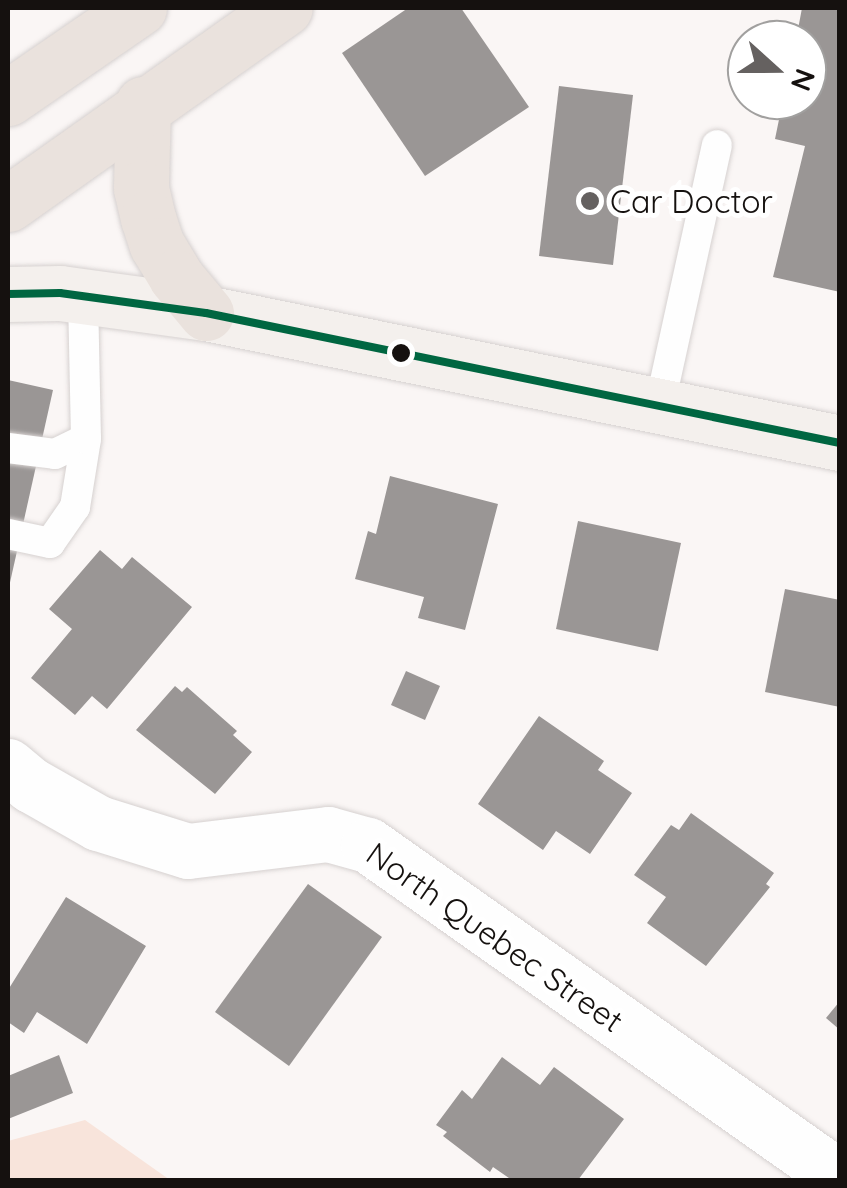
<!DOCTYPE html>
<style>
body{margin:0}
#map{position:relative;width:847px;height:1188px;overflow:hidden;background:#faf6f5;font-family:Quicksand,sans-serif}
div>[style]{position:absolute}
.green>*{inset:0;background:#f8e4db}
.building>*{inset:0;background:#9a9695}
.roads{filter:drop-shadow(0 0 2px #d6d1d0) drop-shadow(0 0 2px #d6d1d0)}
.lane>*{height:30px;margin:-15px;padding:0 15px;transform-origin:15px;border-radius:15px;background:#fefefe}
.street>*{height:55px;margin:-27.5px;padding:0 27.5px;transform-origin:27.5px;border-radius:27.5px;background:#fefefe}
.secondary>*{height:55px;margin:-27.5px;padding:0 27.5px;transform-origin:27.5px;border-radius:27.5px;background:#f4f0ed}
.primary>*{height:55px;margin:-27.5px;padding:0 27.5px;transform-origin:27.5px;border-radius:27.5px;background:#eae2dd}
.bus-1>*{height:8px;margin:-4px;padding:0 4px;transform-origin:4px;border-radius:4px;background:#006641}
.dots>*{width:28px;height:28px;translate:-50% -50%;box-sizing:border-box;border:5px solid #fff;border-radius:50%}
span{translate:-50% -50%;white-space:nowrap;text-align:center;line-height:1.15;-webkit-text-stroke:10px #fff;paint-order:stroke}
.poi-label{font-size:32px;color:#15110f}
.left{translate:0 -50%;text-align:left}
.street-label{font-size:32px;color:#15110f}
.frame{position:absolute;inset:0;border:10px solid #15110f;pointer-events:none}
.north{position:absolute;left:727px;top:20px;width:100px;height:100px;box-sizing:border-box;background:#fff;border:2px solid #a1a09f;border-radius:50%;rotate:111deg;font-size:28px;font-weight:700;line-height:40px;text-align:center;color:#15110f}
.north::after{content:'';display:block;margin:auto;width:35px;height:45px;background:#656160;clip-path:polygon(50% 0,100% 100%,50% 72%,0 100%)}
</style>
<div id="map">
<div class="green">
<i style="clip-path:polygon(85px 1120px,170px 1180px,8px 1180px,8px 1141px)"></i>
</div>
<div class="building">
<i style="clip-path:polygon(408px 8px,461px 8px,529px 107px,425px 176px,342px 53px)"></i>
<i style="clip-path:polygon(802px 8px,840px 8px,840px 292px,773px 277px,805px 146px,775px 139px,783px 100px,807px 100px,807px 40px,796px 40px)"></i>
<i style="clip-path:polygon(559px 86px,633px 95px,613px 265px,539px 256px)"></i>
<i style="clip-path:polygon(8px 380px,53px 390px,9px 587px,8px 586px)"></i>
<i style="clip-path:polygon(390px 476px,498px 504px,465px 630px,418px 618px,424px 597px,355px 579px,368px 531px,376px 534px)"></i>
<i style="clip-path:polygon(578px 521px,681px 543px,658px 651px,556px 629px)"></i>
<i style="clip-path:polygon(100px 550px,122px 569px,132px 557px,192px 607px,107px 709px,92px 696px,75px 715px,31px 678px,72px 629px,49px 609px)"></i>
<i style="clip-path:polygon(785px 589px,840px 600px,840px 707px,765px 692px)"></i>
<i style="clip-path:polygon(406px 671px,440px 686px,425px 720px,391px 705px)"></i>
<i style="clip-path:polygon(175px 686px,182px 692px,187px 687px,237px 731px,233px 735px,252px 752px,215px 794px,136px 730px)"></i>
<i style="clip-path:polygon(539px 716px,604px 761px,598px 770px,632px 793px,590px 854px,556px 831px,543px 850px,478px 804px)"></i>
<i style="clip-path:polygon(691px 813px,774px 873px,766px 884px,770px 887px,706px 966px,647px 923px,666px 897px,634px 875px,671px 825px,679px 830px)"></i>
<i style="clip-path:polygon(308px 884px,382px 937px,289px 1066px,215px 1012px)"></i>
<i style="clip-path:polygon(66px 897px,146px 946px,87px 1044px,37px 1012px,24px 1033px,8px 1022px,8px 990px)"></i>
<i style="clip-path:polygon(840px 1001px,840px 1030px,826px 1018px)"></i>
<i style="clip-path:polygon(59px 1055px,73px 1093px,8px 1119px,8px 1076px)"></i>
<i style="clip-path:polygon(502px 1057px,540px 1085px,554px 1067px,624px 1119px,578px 1180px,512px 1180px,493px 1167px,490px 1172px,443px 1136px,447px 1132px,436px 1125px,462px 1090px,472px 1099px)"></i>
</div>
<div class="roads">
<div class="lane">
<i style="left:660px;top:404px;width:265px;rotate:-77.6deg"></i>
<i style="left:8px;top:448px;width:47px;rotate:7.3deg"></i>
<i style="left:55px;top:454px;width:34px;rotate:-26deg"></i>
<i style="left:8px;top:534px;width:43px;rotate:12.1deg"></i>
<i style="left:50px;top:543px;width:44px;rotate:-55.2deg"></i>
<i style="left:75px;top:507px;width:69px;rotate:-80.8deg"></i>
<i style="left:86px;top:439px;width:143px;rotate:-91.2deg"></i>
</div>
<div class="street">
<i style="left:8px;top:766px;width:30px;rotate:40deg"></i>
<i style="left:31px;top:785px;width:77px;rotate:29.6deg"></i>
<i style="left:98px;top:823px;width:94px;rotate:17.3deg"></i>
<i style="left:188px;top:851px;width:141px;rotate:-6.9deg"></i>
<i style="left:328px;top:834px;width:41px;rotate:15.4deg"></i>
<i style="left:368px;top:845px;width:578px;rotate:35.2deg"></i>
</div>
<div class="secondary">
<i style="left:8px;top:294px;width:52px;rotate:-1.1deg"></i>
<i style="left:60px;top:293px;width:147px;rotate:7.8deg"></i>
<i style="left:206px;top:313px;width:647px;rotate:11.59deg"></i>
</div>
<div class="primary">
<i style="left:8px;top:98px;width:159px;rotate:-34.5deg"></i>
<i style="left:143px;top:104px;width:84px;rotate:91.4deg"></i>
<i style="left:141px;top:188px;width:31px;rotate:77deg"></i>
<i style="left:148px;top:218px;width:28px;rotate:72deg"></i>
<i style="left:157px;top:245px;width:37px;rotate:59deg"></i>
<i style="left:176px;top:277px;width:47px;rotate:50.2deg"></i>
<i style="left:8px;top:204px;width:339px;rotate:-35.3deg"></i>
</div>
</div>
<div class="bus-1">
<i style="left:8px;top:294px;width:52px;rotate:-1.1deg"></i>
<i style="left:60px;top:293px;width:147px;rotate:7.8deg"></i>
<i style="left:206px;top:313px;width:647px;rotate:11.59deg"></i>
</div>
<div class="dots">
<i style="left:590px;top:201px;background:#656160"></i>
<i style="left:401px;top:353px;background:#15110f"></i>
</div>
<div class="poi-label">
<span class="left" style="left:610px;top:201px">Car Doctor</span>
</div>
<div class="street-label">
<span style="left:495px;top:937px;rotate:35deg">North Quebec Street</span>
</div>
<div class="frame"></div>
<div class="north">N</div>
</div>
